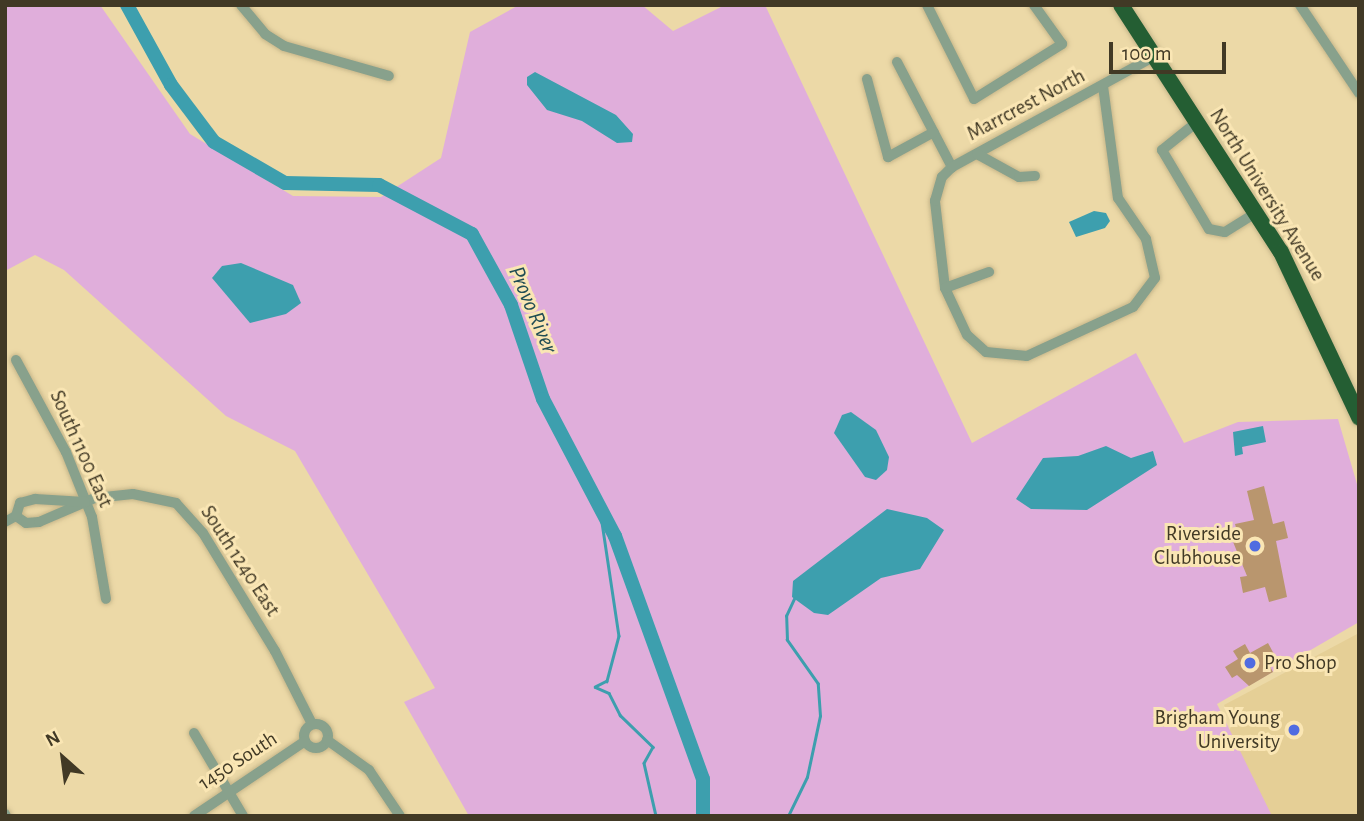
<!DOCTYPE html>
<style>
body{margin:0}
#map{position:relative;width:1364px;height:821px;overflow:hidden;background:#ecd9a7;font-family:"Alegreya Sans",sans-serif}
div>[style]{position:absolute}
.built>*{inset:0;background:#e5cf96}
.green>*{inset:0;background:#e0aedb}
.water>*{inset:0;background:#3d9fae}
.stream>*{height:2.5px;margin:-1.25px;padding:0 1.25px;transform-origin:1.25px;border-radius:1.25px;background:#3d9fae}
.river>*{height:14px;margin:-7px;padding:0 7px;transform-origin:7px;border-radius:7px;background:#3d9fae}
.building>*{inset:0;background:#b9966e}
.roads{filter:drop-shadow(0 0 2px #c6b68a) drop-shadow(0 0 2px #c6b68a)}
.minor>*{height:10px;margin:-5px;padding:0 5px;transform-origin:5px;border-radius:5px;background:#88a18c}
.minor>.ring{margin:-5px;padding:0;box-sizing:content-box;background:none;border:10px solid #88a18c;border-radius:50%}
.highway>*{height:16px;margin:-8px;padding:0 8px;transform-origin:8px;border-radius:8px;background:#245e33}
.dots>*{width:19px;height:19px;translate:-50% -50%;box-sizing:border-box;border:4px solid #fae6b4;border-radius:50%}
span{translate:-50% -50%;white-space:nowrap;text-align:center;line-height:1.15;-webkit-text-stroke:6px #fae6b4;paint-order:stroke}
.street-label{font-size:21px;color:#413925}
.poi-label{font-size:21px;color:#413925}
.right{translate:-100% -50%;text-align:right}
.left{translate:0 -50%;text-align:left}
.water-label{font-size:23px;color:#214d54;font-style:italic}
.frame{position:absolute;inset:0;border:7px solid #413925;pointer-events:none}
.north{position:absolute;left:28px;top:723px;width:70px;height:70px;-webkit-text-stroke:5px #fae6b4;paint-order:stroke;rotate:332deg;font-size:19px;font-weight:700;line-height:28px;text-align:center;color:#413925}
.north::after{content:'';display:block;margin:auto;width:24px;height:32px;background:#413925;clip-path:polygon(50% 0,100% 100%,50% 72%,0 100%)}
.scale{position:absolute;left:1109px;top:42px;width:117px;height:32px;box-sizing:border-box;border:4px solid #413925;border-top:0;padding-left:9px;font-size:21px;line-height:24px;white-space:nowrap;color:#413925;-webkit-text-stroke:5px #fae6b4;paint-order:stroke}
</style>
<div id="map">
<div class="built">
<i style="clip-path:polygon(1359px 633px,1359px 816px,1270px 816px,1226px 737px,1233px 723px,1224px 705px)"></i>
</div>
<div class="green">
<i style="clip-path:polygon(5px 5px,100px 5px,190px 134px,293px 196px,381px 197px,441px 158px,470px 32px,519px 5px,642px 5px,673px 31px,725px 5px,765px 5px,972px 443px,1136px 353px,1184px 443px,1238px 422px,1338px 419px,1359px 491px,1359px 622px,1217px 704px,1272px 816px,469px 816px,404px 702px,435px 688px,295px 451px,226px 416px,64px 270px,35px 255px,5px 271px)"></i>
</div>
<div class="water">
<i style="clip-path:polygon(535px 72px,616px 115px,633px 134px,632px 142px,617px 143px,582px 121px,547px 110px,527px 85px,527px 77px)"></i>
<i style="clip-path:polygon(1094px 211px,1106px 213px,1110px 221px,1105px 228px,1076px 237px,1069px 222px)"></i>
<i style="clip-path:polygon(241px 263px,293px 285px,301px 303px,286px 314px,250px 323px,212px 278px,222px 266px)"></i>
<i style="clip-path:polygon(851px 412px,876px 430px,889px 457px,887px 470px,876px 480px,865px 477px,834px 433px,842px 415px)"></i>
<i style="clip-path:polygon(1263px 426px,1266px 442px,1242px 447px,1243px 454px,1235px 456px,1233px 432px)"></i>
<i style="clip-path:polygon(1106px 446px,1131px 458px,1153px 451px,1157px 465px,1087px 510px,1031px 509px,1016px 499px,1043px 458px,1078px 456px)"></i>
<i style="clip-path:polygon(887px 509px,927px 518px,944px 530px,920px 569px,881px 578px,828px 615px,814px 613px,792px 597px,793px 581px)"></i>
</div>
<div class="stream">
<i style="left:600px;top:509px;width:128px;rotate:81.5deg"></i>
<i style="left:619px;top:636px;width:47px;rotate:104.9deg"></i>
<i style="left:607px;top:681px;width:13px;rotate:153deg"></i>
<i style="left:595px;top:687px;width:15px;rotate:23deg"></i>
<i style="left:609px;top:693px;width:25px;rotate:63deg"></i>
<i style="left:620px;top:715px;width:46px;rotate:44.1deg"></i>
<i style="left:653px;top:747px;width:18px;rotate:119deg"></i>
<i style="left:644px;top:763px;width:54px;rotate:77.2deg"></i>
<i style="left:788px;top:816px;width:43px;rotate:-64deg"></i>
<i style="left:807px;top:777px;width:62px;rotate:-78deg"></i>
<i style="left:820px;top:716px;width:32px;rotate:-94deg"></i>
<i style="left:818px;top:684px;width:54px;rotate:-125.2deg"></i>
<i style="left:787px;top:640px;width:24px;rotate:-92deg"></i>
<i style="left:786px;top:616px;width:19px;rotate:-65deg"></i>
</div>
<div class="river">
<i style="left:127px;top:5px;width:91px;rotate:61.2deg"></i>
<i style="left:171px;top:85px;width:71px;rotate:53deg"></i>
<i style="left:214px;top:142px;width:82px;rotate:30deg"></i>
<i style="left:285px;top:183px;width:94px;rotate:1.2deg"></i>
<i style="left:379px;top:185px;width:105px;rotate:27.8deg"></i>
<i style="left:472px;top:234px;width:81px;rotate:61.2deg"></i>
<i style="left:511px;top:305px;width:99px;rotate:71.2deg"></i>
<i style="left:543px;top:399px;width:155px;rotate:62.3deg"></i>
<i style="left:615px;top:536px;width:258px;rotate:70.1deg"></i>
<i style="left:703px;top:779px;width:37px;rotate:90deg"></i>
</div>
<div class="building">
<i style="clip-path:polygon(1264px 486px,1273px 524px,1284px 521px,1288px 538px,1276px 541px,1287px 597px,1269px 602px,1265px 587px,1243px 593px,1240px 577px,1247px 576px,1231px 537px,1238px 535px,1235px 524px,1254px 520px,1247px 491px)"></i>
<i style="clip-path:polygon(1268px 643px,1274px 654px,1266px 659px,1273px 672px,1249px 686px,1237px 675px,1232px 678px,1225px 667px,1238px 659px,1233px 651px,1245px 644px,1250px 653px)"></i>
</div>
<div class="roads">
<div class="minor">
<i style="left:241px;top:5px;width:38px;rotate:50deg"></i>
<i style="left:265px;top:34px;width:22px;rotate:32deg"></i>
<i style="left:284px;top:46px;width:109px;rotate:15.9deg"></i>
<i style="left:927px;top:5px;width:105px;rotate:63.4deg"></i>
<i style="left:974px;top:99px;width:104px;rotate:-32deg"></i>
<i style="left:1062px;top:44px;width:48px;rotate:-125.7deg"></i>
<i style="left:1300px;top:5px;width:106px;rotate:56.2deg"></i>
<i style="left:897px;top:62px;width:119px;rotate:62.4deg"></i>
<i style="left:867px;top:79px;width:81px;rotate:74.9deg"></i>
<i style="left:888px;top:157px;width:52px;rotate:-28.5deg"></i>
<i style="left:1103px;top:86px;width:113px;rotate:82.4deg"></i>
<i style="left:1118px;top:198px;width:50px;rotate:55.7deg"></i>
<i style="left:1146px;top:239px;width:40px;rotate:77deg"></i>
<i style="left:1155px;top:278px;width:36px;rotate:127deg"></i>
<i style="left:1133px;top:307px;width:117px;rotate:155.2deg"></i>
<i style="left:1027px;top:356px;width:41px;rotate:-174.4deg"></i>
<i style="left:986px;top:352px;width:25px;rotate:-138deg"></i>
<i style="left:967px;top:335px;width:52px;rotate:-115.1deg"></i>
<i style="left:945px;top:288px;width:88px;rotate:-96.6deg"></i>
<i style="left:935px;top:201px;width:25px;rotate:-74deg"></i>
<i style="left:942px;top:177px;width:14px;rotate:-45deg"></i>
<i style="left:952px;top:167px;width:231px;rotate:-28.7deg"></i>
<i style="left:1197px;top:122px;width:45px;rotate:141.3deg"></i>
<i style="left:1162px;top:150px;width:92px;rotate:59.3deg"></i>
<i style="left:1209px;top:229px;width:16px;rotate:11deg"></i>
<i style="left:1225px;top:232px;width:36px;rotate:-32deg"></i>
<i style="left:977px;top:154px;width:48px;rotate:28.7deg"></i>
<i style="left:1019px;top:177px;width:16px;rotate:-4deg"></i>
<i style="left:945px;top:288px;width:47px;rotate:-20deg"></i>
<i style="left:16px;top:360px;width:105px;rotate:61.5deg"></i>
<i style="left:66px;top:452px;width:70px;rotate:68.2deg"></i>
<i style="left:92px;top:517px;width:83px;rotate:80.3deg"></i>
<i style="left:16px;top:516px;width:12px;rotate:35deg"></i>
<i style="left:26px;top:523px;width:13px;rotate:-4deg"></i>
<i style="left:39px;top:522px;width:61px;rotate:-23.2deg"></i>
<i style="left:95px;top:498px;width:38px;rotate:-6deg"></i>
<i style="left:133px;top:494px;width:44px;rotate:11.8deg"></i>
<i style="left:176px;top:503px;width:40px;rotate:48deg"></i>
<i style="left:203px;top:533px;width:138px;rotate:58.6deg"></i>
<i style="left:275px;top:651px;width:82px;rotate:63.1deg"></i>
<i style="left:5px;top:522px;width:13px;rotate:-29deg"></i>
<i style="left:16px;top:516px;width:14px;rotate:-73deg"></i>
<i style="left:20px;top:503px;width:16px;rotate:-15deg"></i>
<i style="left:35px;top:499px;width:50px;rotate:3.4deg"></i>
<i class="ring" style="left:304px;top:724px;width:14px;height:14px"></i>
<i style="left:194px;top:733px;width:96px;rotate:59.4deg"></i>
<i style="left:327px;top:740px;width:52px;rotate:35.5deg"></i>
<i style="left:369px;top:770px;width:55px;rotate:56deg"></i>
<i style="left:5px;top:814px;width:2px;rotate:63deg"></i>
<i style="left:194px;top:816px;width:134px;rotate:-34deg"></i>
</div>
<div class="highway">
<i style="left:1121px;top:5px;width:294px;rotate:57.1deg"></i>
<i style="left:1281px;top:252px;width:183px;rotate:64.7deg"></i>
</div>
</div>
<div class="dots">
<i style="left:1255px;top:546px;background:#506ce1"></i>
<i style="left:1250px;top:663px;background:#506ce1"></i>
<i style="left:1294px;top:730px;background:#506ce1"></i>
</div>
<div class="street-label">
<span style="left:1026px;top:105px;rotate:-28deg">Marrcrest North</span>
<span style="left:1267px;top:195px;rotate:58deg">North University Avenue</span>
<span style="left:81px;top:449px;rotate:66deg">South 1100 East</span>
<span style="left:240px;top:561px;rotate:57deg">South 1240 East</span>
<span style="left:238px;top:761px;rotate:-33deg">1450 South</span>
</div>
<div class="poi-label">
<span class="right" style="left:1241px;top:546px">Riverside<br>Clubhouse</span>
<span class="left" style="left:1264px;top:663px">Pro Shop</span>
<span class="right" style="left:1280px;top:730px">Brigham Young<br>University</span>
</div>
<div class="water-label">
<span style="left:532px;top:310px;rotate:67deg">Provo River</span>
</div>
<div class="frame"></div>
<div class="north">N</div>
<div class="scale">100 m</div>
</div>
